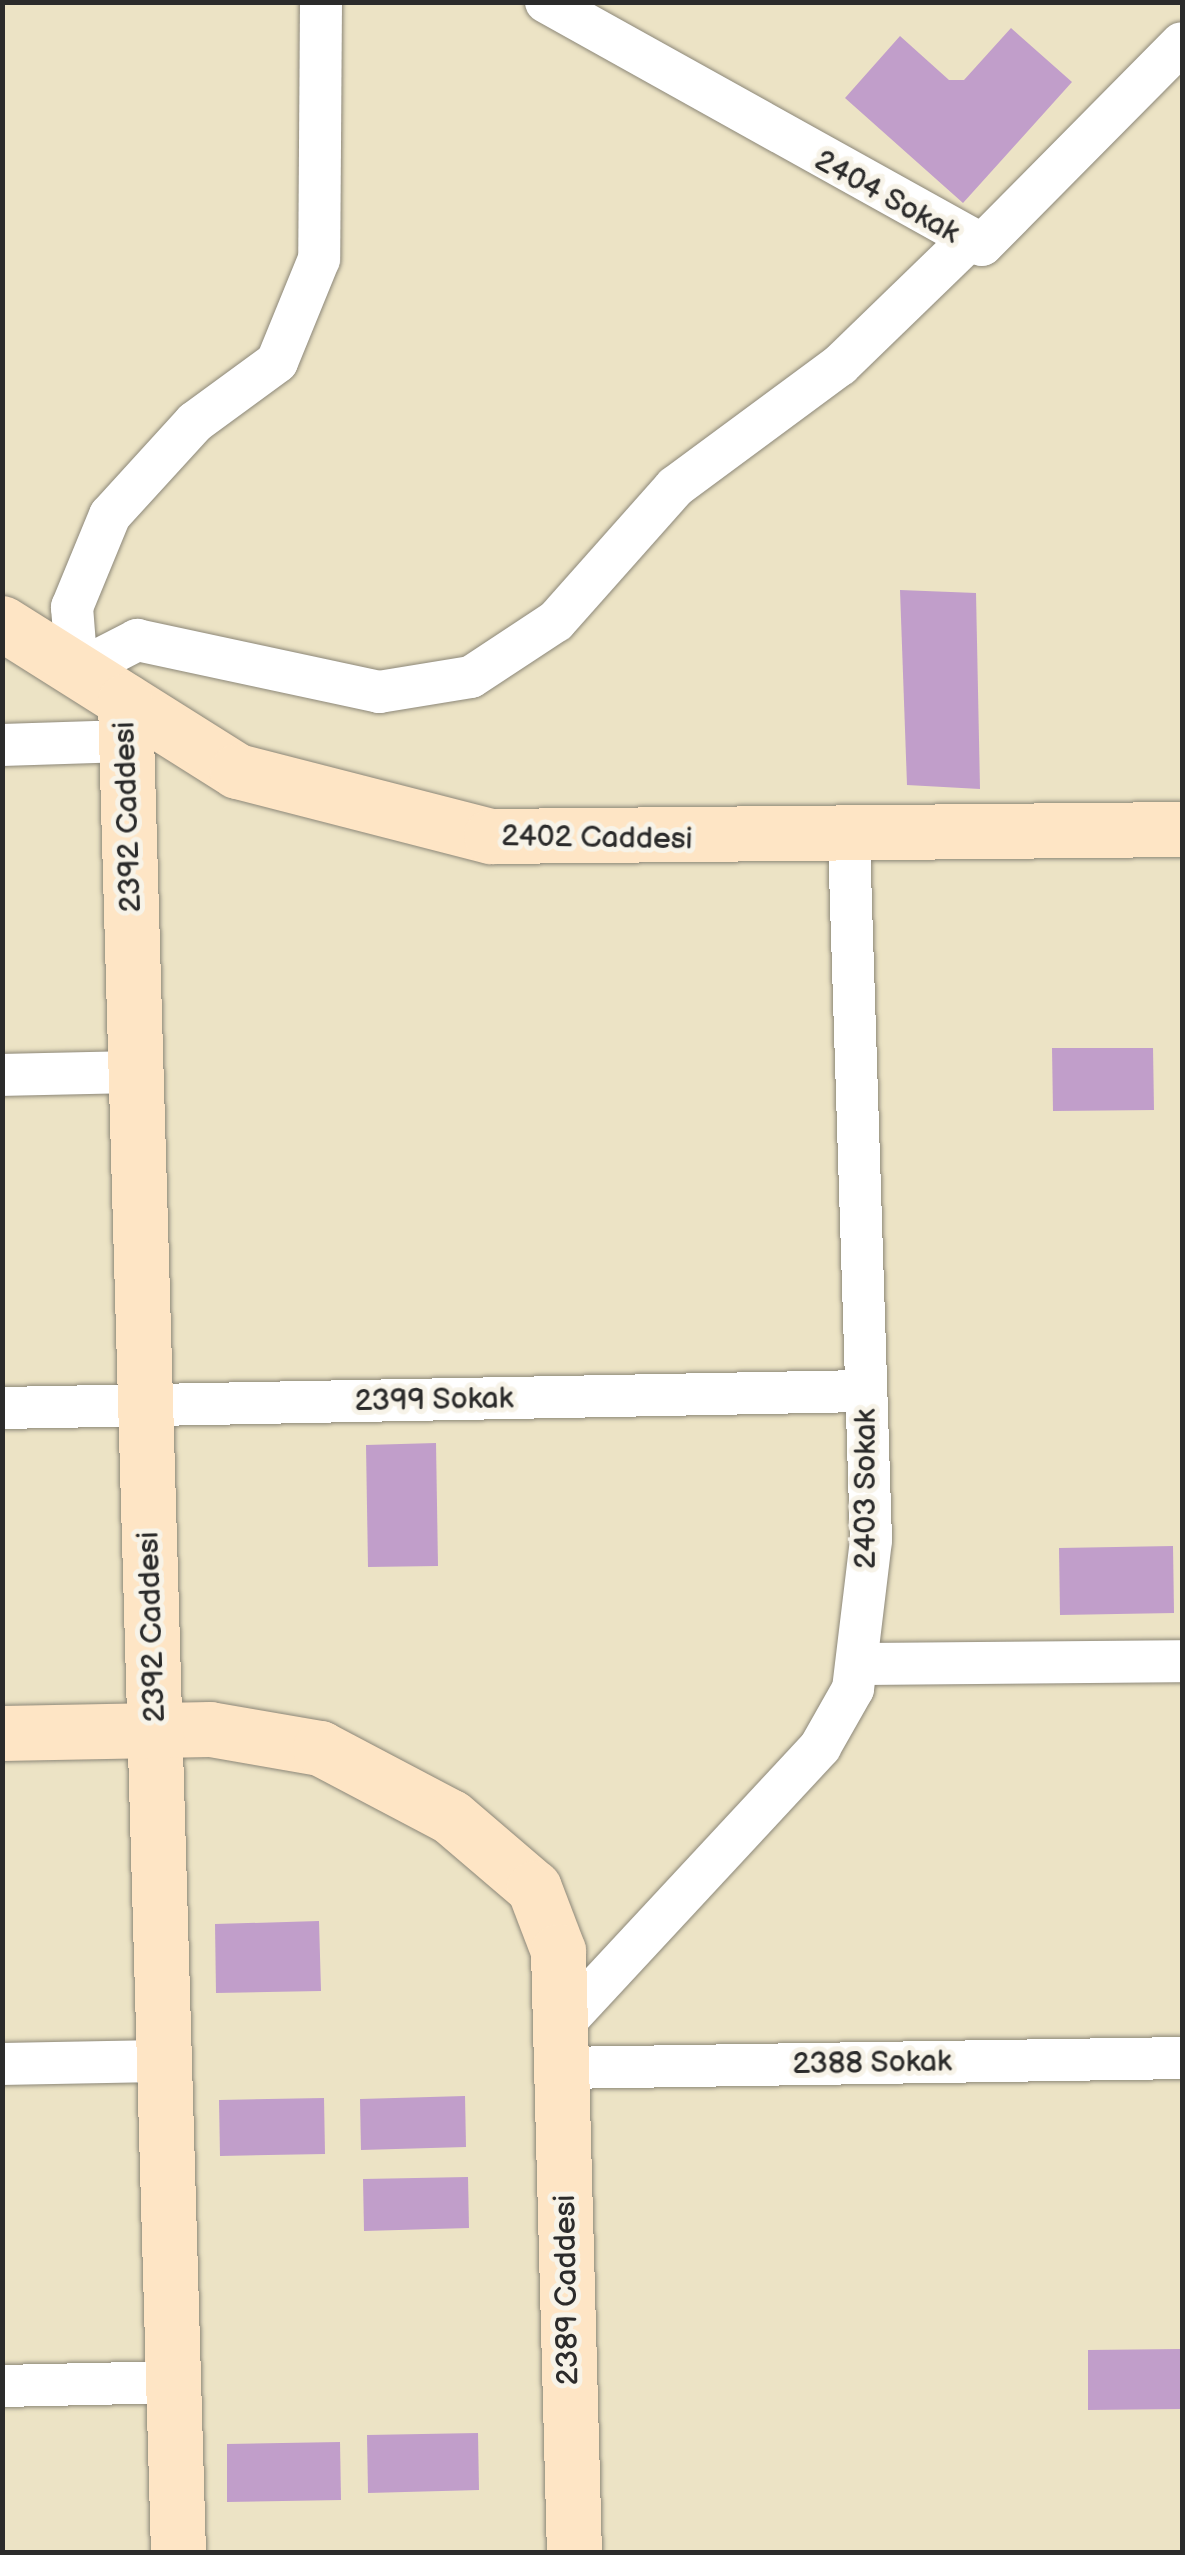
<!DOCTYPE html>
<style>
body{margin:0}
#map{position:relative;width:1185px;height:2555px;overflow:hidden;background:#ece3c5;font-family:"Balsamiq Sans",sans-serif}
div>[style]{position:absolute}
.building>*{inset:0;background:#c19eca}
.roads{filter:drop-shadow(0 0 2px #8c8778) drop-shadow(0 0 2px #8c8778)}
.street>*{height:42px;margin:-21px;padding:0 21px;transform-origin:21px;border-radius:21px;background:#fff}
.secondary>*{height:55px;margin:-27.5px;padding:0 27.5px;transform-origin:27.5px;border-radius:27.5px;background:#fee5c5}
span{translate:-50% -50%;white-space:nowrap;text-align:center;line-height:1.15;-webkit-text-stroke:10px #f7f3e8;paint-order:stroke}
.street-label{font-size:30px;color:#2b2b2b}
.frame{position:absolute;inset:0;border:5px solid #2b2b2b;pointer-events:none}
</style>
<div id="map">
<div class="building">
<i style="clip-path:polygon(1011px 28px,1072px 82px,963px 203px,845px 98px,900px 36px,949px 80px,964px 80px)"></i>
<i style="clip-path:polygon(900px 590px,976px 593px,980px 789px,907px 785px)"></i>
<i style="clip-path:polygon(1052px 1048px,1153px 1048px,1154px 1110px,1053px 1111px)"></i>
<i style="clip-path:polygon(436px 1443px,438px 1566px,368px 1567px,366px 1445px)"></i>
<i style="clip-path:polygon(1173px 1546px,1174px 1613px,1060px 1615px,1059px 1548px)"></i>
<i style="clip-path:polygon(319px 1921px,321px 1991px,216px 1993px,215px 1924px)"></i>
<i style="clip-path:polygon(465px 2096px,466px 2147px,361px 2150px,360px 2099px)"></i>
<i style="clip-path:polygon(324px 2098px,325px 2154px,220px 2156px,219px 2100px)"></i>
<i style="clip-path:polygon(468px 2177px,469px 2228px,364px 2231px,363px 2179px)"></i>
<i style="clip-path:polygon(1182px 2349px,1182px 2409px,1088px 2410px,1088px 2350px)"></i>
<i style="clip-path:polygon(478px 2433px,479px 2490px,368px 2493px,367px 2435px)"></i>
<i style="clip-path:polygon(340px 2442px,341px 2500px,227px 2502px,227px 2444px)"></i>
</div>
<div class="roads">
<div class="street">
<i style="left:321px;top:2px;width:257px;rotate:90.4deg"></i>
<i style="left:319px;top:259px;width:111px;rotate:112.2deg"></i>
<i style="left:277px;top:362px;width:102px;rotate:143.8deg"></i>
<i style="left:195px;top:422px;width:126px;rotate:132.4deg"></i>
<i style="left:110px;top:515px;width:100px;rotate:112.4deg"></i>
<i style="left:72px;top:607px;width:64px;rotate:85.5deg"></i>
<i style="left:77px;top:671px;width:68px;rotate:-27.3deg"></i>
<i style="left:137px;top:640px;width:248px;rotate:12.1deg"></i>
<i style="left:379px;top:692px;width:93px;rotate:-9.3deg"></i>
<i style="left:471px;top:677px;width:102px;rotate:-33.4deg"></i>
<i style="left:556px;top:621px;width:179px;rotate:-48.4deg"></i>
<i style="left:675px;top:487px;width:205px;rotate:-36.5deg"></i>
<i style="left:840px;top:365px;width:175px;rotate:-44.1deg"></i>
<i style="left:546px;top:2px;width:499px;rotate:29.1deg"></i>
<i style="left:982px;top:245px;width:284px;rotate:-45.3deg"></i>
<i style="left:2px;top:745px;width:124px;rotate:-1.8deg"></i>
<i style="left:2px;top:1075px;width:134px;rotate:-1.3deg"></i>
<i style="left:2px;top:1408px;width:864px;rotate:-1.13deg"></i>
<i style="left:858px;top:1664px;width:324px;rotate:-0.5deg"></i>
<i style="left:560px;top:2027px;width:382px;rotate:-47.1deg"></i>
<i style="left:820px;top:1747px;width:67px;rotate:-60.4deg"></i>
<i style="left:853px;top:1689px;width:150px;rotate:-83.1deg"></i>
<i style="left:871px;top:1540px;width:701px;rotate:-91.8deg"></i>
<i style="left:2px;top:2064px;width:163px;rotate:-1.1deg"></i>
<i style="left:561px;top:2068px;width:621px;rotate:-0.92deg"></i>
<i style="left:2px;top:2386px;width:171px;rotate:-1.3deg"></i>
</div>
<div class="secondary">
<i style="left:2px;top:623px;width:278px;rotate:32.2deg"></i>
<i style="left:237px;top:771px;width:262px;rotate:14.4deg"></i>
<i style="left:491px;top:836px;width:691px;rotate:-0.58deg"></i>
<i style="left:125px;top:701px;width:1852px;rotate:88.36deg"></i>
<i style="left:2px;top:1733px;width:208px;rotate:-1.1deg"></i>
<i style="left:210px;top:1729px;width:112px;rotate:9.8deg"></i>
<i style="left:320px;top:1748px;width:148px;rotate:27.8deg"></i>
<i style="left:451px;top:1817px;width:109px;rotate:40.5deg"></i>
<i style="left:534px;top:1888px;width:67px;rotate:69.1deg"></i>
<i style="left:558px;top:1951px;width:601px;rotate:88.48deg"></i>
</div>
</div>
<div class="street-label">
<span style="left:887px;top:197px;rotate:29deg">2404 Sokak</span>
<span style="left:128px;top:817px;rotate:-92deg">2392 Caddesi</span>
<span style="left:597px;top:838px;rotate:1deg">2402 Caddesi</span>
<span style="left:434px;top:1400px;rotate:-1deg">2399 Sokak</span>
<span style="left:866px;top:1489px;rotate:-90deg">2403 Sokak</span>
<span style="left:152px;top:1627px;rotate:-92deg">2392 Caddesi</span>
<span style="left:872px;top:2063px;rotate:-1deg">2388 Sokak</span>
<span style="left:567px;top:2290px;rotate:-91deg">2389 Caddesi</span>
</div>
<div class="frame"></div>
</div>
